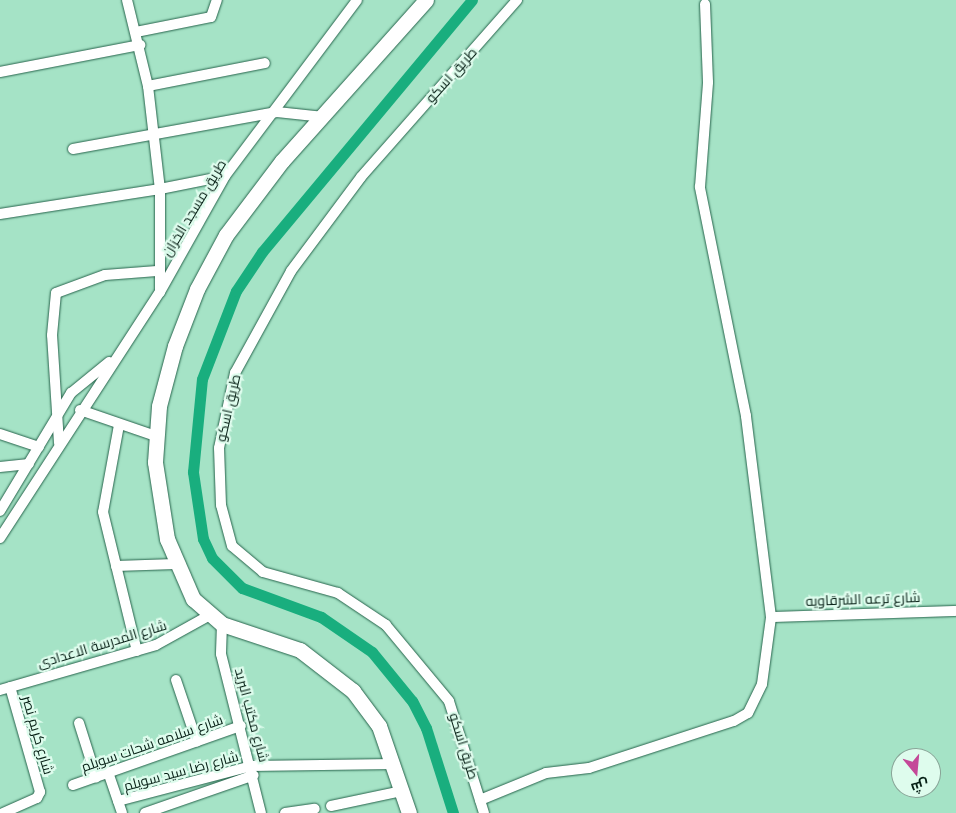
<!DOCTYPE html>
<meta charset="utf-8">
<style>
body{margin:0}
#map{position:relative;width:956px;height:813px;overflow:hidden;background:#a5e3c6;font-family:Arial,Cairo,sans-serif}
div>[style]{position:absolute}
.canal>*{height:11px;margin:-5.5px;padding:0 5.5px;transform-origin:5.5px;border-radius:5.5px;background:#19ae7e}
.roads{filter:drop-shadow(0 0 1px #27644c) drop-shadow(0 0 1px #27644c)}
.street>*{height:10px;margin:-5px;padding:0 5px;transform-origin:5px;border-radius:5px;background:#fff}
.secondary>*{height:15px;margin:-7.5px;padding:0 7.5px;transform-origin:7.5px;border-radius:7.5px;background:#fff}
span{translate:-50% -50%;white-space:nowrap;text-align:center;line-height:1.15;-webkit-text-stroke:4.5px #defced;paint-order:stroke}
.street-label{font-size:14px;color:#072016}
.north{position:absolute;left:891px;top:748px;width:50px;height:50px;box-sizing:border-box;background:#defced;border:1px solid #88a497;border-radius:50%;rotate:163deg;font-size:14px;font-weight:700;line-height:20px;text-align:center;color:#072016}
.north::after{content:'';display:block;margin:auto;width:18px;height:22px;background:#c44898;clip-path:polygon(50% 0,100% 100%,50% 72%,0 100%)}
</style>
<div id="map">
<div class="canal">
<i style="left:453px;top:813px;width:89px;rotate:-107.6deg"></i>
<i style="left:426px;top:728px;width:30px;rotate:-117deg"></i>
<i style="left:412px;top:701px;width:63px;rotate:-129.2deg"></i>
<i style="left:372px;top:652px;width:62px;rotate:-145.5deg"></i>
<i style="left:321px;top:617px;width:84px;rotate:-159.8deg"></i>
<i style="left:242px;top:588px;width:42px;rotate:-135deg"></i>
<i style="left:212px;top:558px;width:21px;rotate:-115deg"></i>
<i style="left:203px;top:539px;width:68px;rotate:-98.5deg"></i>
<i style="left:193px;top:472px;width:93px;rotate:-84.5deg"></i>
<i style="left:202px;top:379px;width:94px;rotate:-68.9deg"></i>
<i style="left:236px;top:291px;width:47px;rotate:-56.3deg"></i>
<i style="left:262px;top:252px;width:328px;rotate:-50.2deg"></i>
</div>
<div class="roads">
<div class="street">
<i style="left:127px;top:0;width:89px;rotate:76.3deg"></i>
<i style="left:148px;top:86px;width:104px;rotate:83.4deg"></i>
<i style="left:160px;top:189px;width:66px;rotate:-11.3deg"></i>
<i style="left:136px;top:32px;width:76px;rotate:-11.3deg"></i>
<i style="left:211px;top:17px;width:18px;rotate:-71deg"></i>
<i style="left:0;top:72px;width:143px;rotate:-10.9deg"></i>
<i style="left:148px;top:86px;width:119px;rotate:-11.1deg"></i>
<i style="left:73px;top:149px;width:207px;rotate:-10.3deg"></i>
<i style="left:277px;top:112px;width:47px;rotate:6.1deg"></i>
<i style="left:0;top:214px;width:162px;rotate:-8.9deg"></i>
<i style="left:160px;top:189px;width:103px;rotate:90deg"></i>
<i style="left:80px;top:410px;width:80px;rotate:18.9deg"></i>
<i style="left:119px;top:425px;width:88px;rotate:100.4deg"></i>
<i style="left:103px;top:512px;width:143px;rotate:76.3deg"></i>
<i style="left:0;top:434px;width:41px;rotate:18.4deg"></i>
<i style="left:59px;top:443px;width:108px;rotate:-93.7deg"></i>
<i style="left:52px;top:335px;width:42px;rotate:-84.6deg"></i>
<i style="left:56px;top:293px;width:52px;rotate:-20.2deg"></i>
<i style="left:105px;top:275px;width:52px;rotate:-4.4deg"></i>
<i style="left:0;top:467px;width:29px;rotate:-6deg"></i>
<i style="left:0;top:511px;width:138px;rotate:-59deg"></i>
<i style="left:71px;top:393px;width:49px;rotate:-39.2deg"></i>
<i style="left:0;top:538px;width:293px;rotate:-57deg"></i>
<i style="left:160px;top:292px;width:133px;rotate:-60.7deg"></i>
<i style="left:225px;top:176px;width:220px;rotate:-53.1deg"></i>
<i style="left:116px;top:566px;width:59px;rotate:-1.9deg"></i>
<i style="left:771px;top:617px;width:185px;rotate:-1.9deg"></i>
<i style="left:222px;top:624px;width:30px;rotate:92deg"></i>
<i style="left:221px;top:654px;width:164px;rotate:75.9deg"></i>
<i style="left:176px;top:680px;width:65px;rotate:71.3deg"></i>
<i style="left:0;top:690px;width:162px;rotate:-16.1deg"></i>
<i style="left:156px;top:645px;width:60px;rotate:-29.1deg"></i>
<i style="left:79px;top:723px;width:57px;rotate:72.5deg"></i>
<i style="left:108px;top:772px;width:43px;rotate:71.1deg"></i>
<i style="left:73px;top:785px;width:178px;rotate:-19.4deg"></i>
<i style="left:480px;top:800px;width:71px;rotate:-22.2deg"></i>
<i style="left:546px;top:773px;width:43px;rotate:-6.6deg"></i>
<i style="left:589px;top:768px;width:152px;rotate:-18deg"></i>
<i style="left:734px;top:721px;width:16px;rotate:-30deg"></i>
<i style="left:748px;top:713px;width:32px;rotate:-64deg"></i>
<i style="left:762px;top:684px;width:68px;rotate:-82.3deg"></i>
<i style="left:771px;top:617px;width:203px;rotate:-97.1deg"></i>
<i style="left:746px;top:416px;width:234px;rotate:-101.4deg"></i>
<i style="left:700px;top:187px;width:105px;rotate:-85.6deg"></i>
<i style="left:708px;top:82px;width:78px;rotate:-92.2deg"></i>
<i style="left:118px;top:801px;width:138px;rotate:-14.7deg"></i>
<i style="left:251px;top:766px;width:142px;rotate:-0.8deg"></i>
<i style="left:331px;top:806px;width:73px;rotate:-11.9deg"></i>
<i style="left:3px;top:813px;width:37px;rotate:-24deg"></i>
<i style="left:37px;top:798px;width:7px;rotate:-63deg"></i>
<i style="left:40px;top:792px;width:109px;rotate:-105.9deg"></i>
<i style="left:145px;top:813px;width:115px;rotate:-19.2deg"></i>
<i style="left:285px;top:813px;width:30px;rotate:-8deg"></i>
<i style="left:484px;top:813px;width:117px;rotate:-107.4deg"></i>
<i style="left:449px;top:701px;width:99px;rotate:-129.7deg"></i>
<i style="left:386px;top:625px;width:58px;rotate:-146.3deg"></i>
<i style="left:338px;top:593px;width:78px;rotate:-164.4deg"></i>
<i style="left:263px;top:572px;width:40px;rotate:-140deg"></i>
<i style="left:232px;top:546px;width:42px;rotate:-105deg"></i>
<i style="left:221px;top:505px;width:57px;rotate:-92deg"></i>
<i style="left:219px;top:448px;width:77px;rotate:-78deg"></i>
<i style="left:235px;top:373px;width:116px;rotate:-61.2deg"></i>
<i style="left:291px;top:271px;width:117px;rotate:-53.3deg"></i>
<i style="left:361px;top:177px;width:236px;rotate:-48.6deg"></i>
</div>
<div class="secondary">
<i style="left:409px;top:813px;width:92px;rotate:-109deg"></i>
<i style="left:379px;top:726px;width:44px;rotate:-126.6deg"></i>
<i style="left:353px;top:691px;width:67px;rotate:-142.3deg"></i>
<i style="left:300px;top:650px;width:82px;rotate:-161.6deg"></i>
<i style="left:222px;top:624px;width:38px;rotate:-139deg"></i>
<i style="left:193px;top:599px;width:65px;rotate:-113.4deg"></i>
<i style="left:167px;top:539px;width:78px;rotate:-98.9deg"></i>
<i style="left:155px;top:462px;width:56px;rotate:-85.9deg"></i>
<i style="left:159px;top:406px;width:62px;rotate:-75.1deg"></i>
<i style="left:175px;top:346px;width:61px;rotate:-68.9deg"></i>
<i style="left:197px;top:289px;width:61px;rotate:-61.8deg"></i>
<i style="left:226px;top:235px;width:93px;rotate:-52.9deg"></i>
<i style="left:282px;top:161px;width:216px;rotate:-48.2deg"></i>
</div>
</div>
<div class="street-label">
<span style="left:451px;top:75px;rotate:-48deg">طريق اسكو</span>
<span style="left:194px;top:208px;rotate:-59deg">طريق مسجد الخزان</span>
<span style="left:228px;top:408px;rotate:-77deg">طريق اسكو</span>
<span style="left:863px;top:599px;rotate:-2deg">شارع ترعه الشرقاويه</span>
<span style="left:102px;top:644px;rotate:-17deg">شارع المدرسة الاعدادى</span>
<span style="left:252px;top:715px;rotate:75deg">شارع مكتب البريد</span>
<span style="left:38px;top:735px;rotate:74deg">شارع كريم نصر</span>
<span style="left:152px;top:743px;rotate:-19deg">شارع سلامه شحات سويلم</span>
<span style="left:464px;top:746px;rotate:73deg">طريق اسكو</span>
<span style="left:181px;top:771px;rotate:-15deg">شارع رضا سيد سويلم</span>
</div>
<div class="north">ش</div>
</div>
